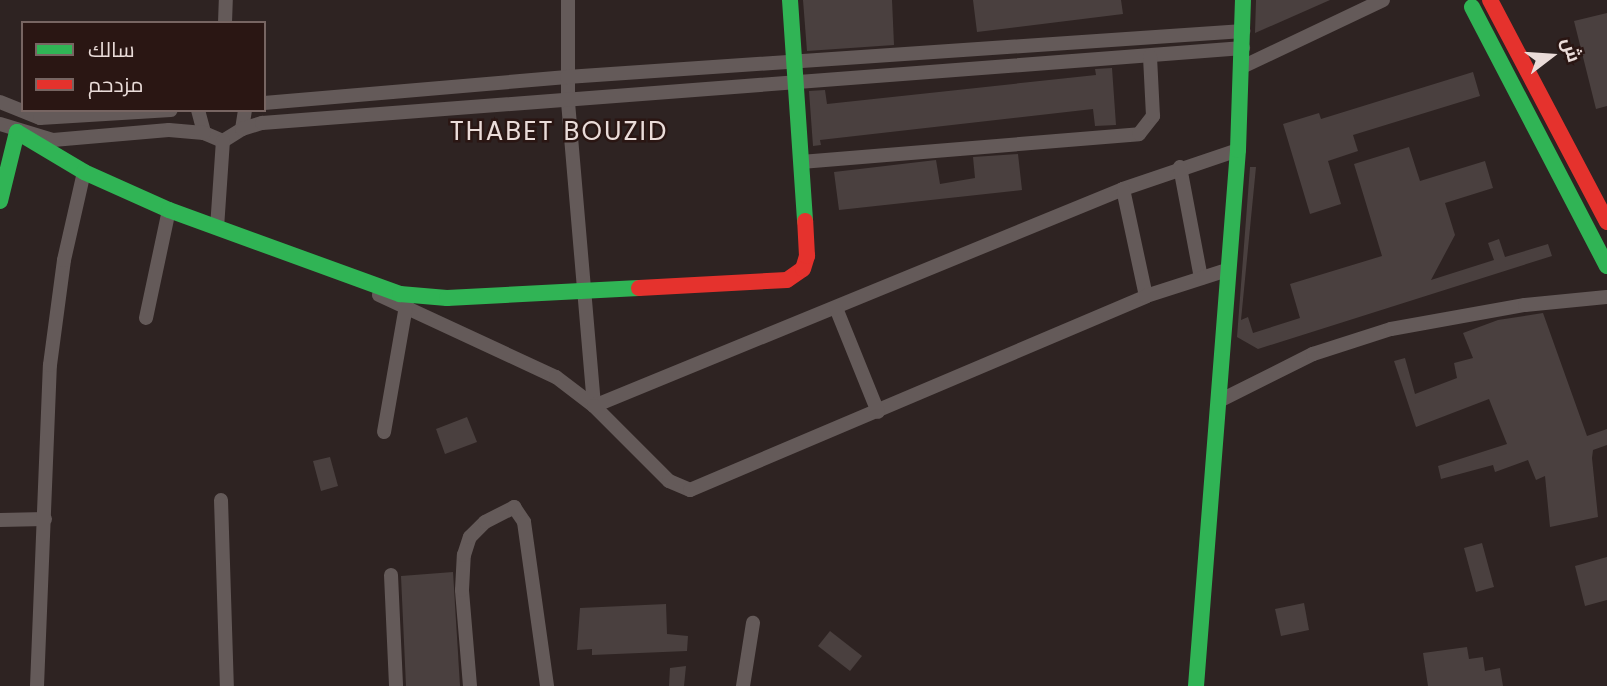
<!DOCTYPE html>
<meta charset="utf-8">
<style>
body{margin:0}
#map{position:relative;width:1607px;height:686px;overflow:hidden;background:#2e2322;font-family:Poppins,Cairo,sans-serif}
div>[style]{position:absolute}
.building>*{inset:0;background:#4a403f}
.street>*{height:14px;margin:-7px;padding:0 7px;transform-origin:7px;border-radius:7px;background:#645a59}
.fast>*{height:16px;margin:-8px;padding:0 8px;transform-origin:8px;border-radius:8px;background:#30b455}
.jam>*{height:16px;margin:-8px;padding:0 8px;transform-origin:8px;border-radius:8px;background:#e5322d}
span{translate:-50% -50%;white-space:nowrap;text-align:center;line-height:1.15;-webkit-text-stroke:5px #2a1613;paint-order:stroke}
.quarter-label{font-size:26px;color:#eadcd9;letter-spacing:2px}
.legend{position:absolute;left:21px;top:21px;width:245px;height:91px;box-sizing:border-box;background:#2a1613;border:2px solid #776562;margin:0;padding:9px 12px;list-style:none;font-size:21px;color:#eadcd9}
.legend li{display:flex;align-items:center;gap:14px;height:35px}
.legend b{width:35px;border:2px solid #776562}
.north{position:absolute;left:1516px;top:21px;width:70px;height:70px;-webkit-text-stroke:5px #2a1613;paint-order:stroke;rotate:73deg;font-size:19px;font-weight:700;line-height:28px;text-align:center;color:#eadcd9}
.north::after{content:'';display:block;margin:auto;width:24px;height:32px;background:#eadcd9;clip-path:polygon(50% 0,100% 100%,50% 72%,0 100%)}
</style>
<div id="map">
<div class="building">
<i style="clip-path:polygon(803px 0,892px 0,894px 45px,807px 51px)"></i>
<i style="clip-path:polygon(973px 0,1121px 0,1123px 14px,977px 32px)"></i>
<i style="clip-path:polygon(1256px 0,1330px 0,1255px 33px)"></i>
<i style="clip-path:polygon(1607px 13px,1607px 106px,1596px 109px,1574px 21px)"></i>
<i style="clip-path:polygon(1112px 68px,1116px 125px,1095px 126px,1093px 109px,820px 140px,821px 145px,813px 146px,809px 91px,825px 90px,827px 104px,1096px 75px,1095px 69px)"></i>
<i style="clip-path:polygon(1473px 72px,1480px 96px,1353px 135px,1358px 151px,1328px 161px,1341px 204px,1310px 214px,1283px 124px,1319px 113px,1321px 119px)"></i>
<i style="clip-path:polygon(1409px 147px,1420px 181px,1485px 161px,1493px 188px,1445px 203px,1455px 235px,1431px 280px,1494px 260px,1488px 243px,1499px 239px,1505px 257px,1548px 244px,1552px 256px,1258px 349px,1237px 337px,1250px 167px,1256px 167px,1241px 320px,1248px 317px,1253px 333px,1300px 318px,1290px 284px,1382px 256px,1354px 164px)"></i>
<i style="clip-path:polygon(1018px 154px,1022px 190px,839px 210px,834px 172px,936px 160px,940px 184px,975px 178px,973px 157px)"></i>
<i style="clip-path:polygon(1543px 313px,1587px 436px,1607px 429px,1607px 445px,1593px 450px,1592px 458px,1598px 517px,1550px 527px,1545px 476px,1536px 480px,1528px 460px,1495px 472px,1493px 465px,1441px 479px,1438px 466px,1507px 444px,1489px 399px,1416px 427px,1394px 361px,1405px 358px,1415px 394px,1457px 378px,1454px 363px,1473px 358px,1463px 333px,1498px 320px)"></i>
<i style="clip-path:polygon(467px 417px,477px 442px,445px 454px,436px 429px)"></i>
<i style="clip-path:polygon(330px 457px,338px 486px,321px 491px,313px 461px)"></i>
<i style="clip-path:polygon(1482px 543px,1494px 587px,1476px 592px,1464px 548px)"></i>
<i style="clip-path:polygon(1607px 557px,1607px 600px,1585px 606px,1575px 566px)"></i>
<i style="clip-path:polygon(453px 572px,460px 686px,406px 686px,401px 576px)"></i>
<i style="clip-path:polygon(1304px 603px,1309px 630px,1281px 636px,1275px 609px)"></i>
<i style="clip-path:polygon(666px 604px,667px 634px,688px 636px,687px 651px,592px 655px,592px 649px,577px 650px,580px 608px)"></i>
<i style="clip-path:polygon(830px 631px,862px 656px,850px 671px,818px 646px)"></i>
<i style="clip-path:polygon(1467px 647px,1469px 659px,1483px 657px,1485px 671px,1500px 668px,1503px 686px,1428px 686px,1423px 653px)"></i>
<i style="clip-path:polygon(686px 666px,684px 686px,669px 686px,670px 668px)"></i>
</div>
<div class="street">
<i style="left:568px;top:0;width:102px;rotate:90deg"></i>
<i style="left:568px;top:102px;width:305px;rotate:85.1deg"></i>
<i style="left:594px;top:406px;width:572px;rotate:-22.3deg"></i>
<i style="left:1123px;top:189px;width:121px;rotate:-18.7deg"></i>
<i style="left:225px;top:23px;width:23px;rotate:-88deg"></i>
<i style="left:1242px;top:67px;width:156px;rotate:-25.4deg"></i>
<i style="left:0;top:102px;width:43px;rotate:21.8deg"></i>
<i style="left:40px;top:118px;width:131px;rotate:-3.5deg"></i>
<i style="left:264px;top:103px;width:304px;rotate:-4.9deg"></i>
<i style="left:567px;top:77px;width:678px;rotate:-3.89deg"></i>
<i style="left:198px;top:110px;width:24px;rotate:75deg"></i>
<i style="left:204px;top:133px;width:21px;rotate:23deg"></i>
<i style="left:223px;top:141px;width:22px;rotate:-32deg"></i>
<i style="left:242px;top:129px;width:19px;rotate:-81deg"></i>
<i style="left:0;top:124px;width:55px;rotate:16.8deg"></i>
<i style="left:53px;top:140px;width:116px;rotate:-4.9deg"></i>
<i style="left:169px;top:130px;width:35px;rotate:5deg"></i>
<i style="left:242px;top:129px;width:21px;rotate:-17deg"></i>
<i style="left:262px;top:123px;width:984px;rotate:-4.37deg"></i>
<i style="left:801px;top:162px;width:339px;rotate:-4.7deg"></i>
<i style="left:1139px;top:134px;width:23px;rotate:-52deg"></i>
<i style="left:1153px;top:116px;width:60px;rotate:-92.9deg"></i>
<i style="left:1180px;top:167px;width:113px;rotate:79.3deg"></i>
<i style="left:1123px;top:189px;width:109px;rotate:77.9deg"></i>
<i style="left:217px;top:228px;width:87px;rotate:-86.1deg"></i>
<i style="left:379px;top:295px;width:195px;rotate:24.9deg"></i>
<i style="left:556px;top:377px;width:48px;rotate:37.3deg"></i>
<i style="left:594px;top:406px;width:106px;rotate:45deg"></i>
<i style="left:669px;top:481px;width:23px;rotate:23deg"></i>
<i style="left:690px;top:490px;width:496px;rotate:-23deg"></i>
<i style="left:1146px;top:296px;width:85px;rotate:-17.8deg"></i>
<i style="left:836px;top:308px;width:112px;rotate:68deg"></i>
<i style="left:146px;top:318px;width:110px;rotate:-78deg"></i>
<i style="left:1221px;top:400px;width:103px;rotate:-26.6deg"></i>
<i style="left:1313px;top:354px;width:82px;rotate:-17.8deg"></i>
<i style="left:1391px;top:329px;width:136px;rotate:-10.2deg"></i>
<i style="left:1525px;top:305px;width:82px;rotate:-5.6deg"></i>
<i style="left:384px;top:432px;width:134px;rotate:-80.1deg"></i>
<i style="left:221px;top:500px;width:186px;rotate:88.2deg"></i>
<i style="left:0;top:520px;width:45px;rotate:-1.3deg"></i>
<i style="left:391px;top:575px;width:111px;rotate:87.4deg"></i>
<i style="left:37px;top:686px;width:321px;rotate:-87.7deg"></i>
<i style="left:50px;top:365px;width:106px;rotate:-82.4deg"></i>
<i style="left:64px;top:260px;width:90px;rotate:-77.2deg"></i>
<i style="left:470px;top:686px;width:96px;rotate:-94.8deg"></i>
<i style="left:462px;top:590px;width:35px;rotate:-87deg"></i>
<i style="left:464px;top:555px;width:19px;rotate:-72deg"></i>
<i style="left:470px;top:537px;width:21px;rotate:-45deg"></i>
<i style="left:485px;top:522px;width:33px;rotate:-27deg"></i>
<i style="left:514px;top:507px;width:18px;rotate:56deg"></i>
<i style="left:524px;top:522px;width:166px;rotate:82deg"></i>
<i style="left:743px;top:686px;width:64px;rotate:-81deg"></i>
</div>
<div class="fast">
<i style="left:790px;top:0;width:222px;rotate:86.1deg"></i>
<i style="left:1472px;top:7px;width:292px;rotate:62.5deg"></i>
<i style="left:0;top:201px;width:71px;rotate:-76.2deg"></i>
<i style="left:17px;top:132px;width:78px;rotate:30.8deg"></i>
<i style="left:84px;top:172px;width:93px;rotate:24.1deg"></i>
<i style="left:169px;top:210px;width:246px;rotate:20deg"></i>
<i style="left:400px;top:294px;width:47px;rotate:4.9deg"></i>
<i style="left:447px;top:298px;width:192px;rotate:-3deg"></i>
<i style="left:1196px;top:686px;width:538px;rotate:-85.52deg"></i>
<i style="left:1238px;top:150px;width:150px;rotate:-88.1deg"></i>
</div>
<div class="jam">
<i style="left:1490px;top:0;width:251px;rotate:62.2deg"></i>
<i style="left:639px;top:288px;width:148px;rotate:-3.1deg"></i>
<i style="left:787px;top:280px;width:19px;rotate:-35deg"></i>
<i style="left:803px;top:269px;width:14px;rotate:-73deg"></i>
<i style="left:807px;top:256px;width:35px;rotate:-93deg"></i>
</div>
<div class="quarter-label">
<span style="left:559px;top:132px">THABET BOUZID</span>
</div>
<ul class="legend">
<li><b style="height:9px;background:#30b455"></b>سالك</li>
<li><b style="height:9px;background:#e5322d"></b>مزدحم</li>
</ul>
<div class="north">ش</div>
</div>
